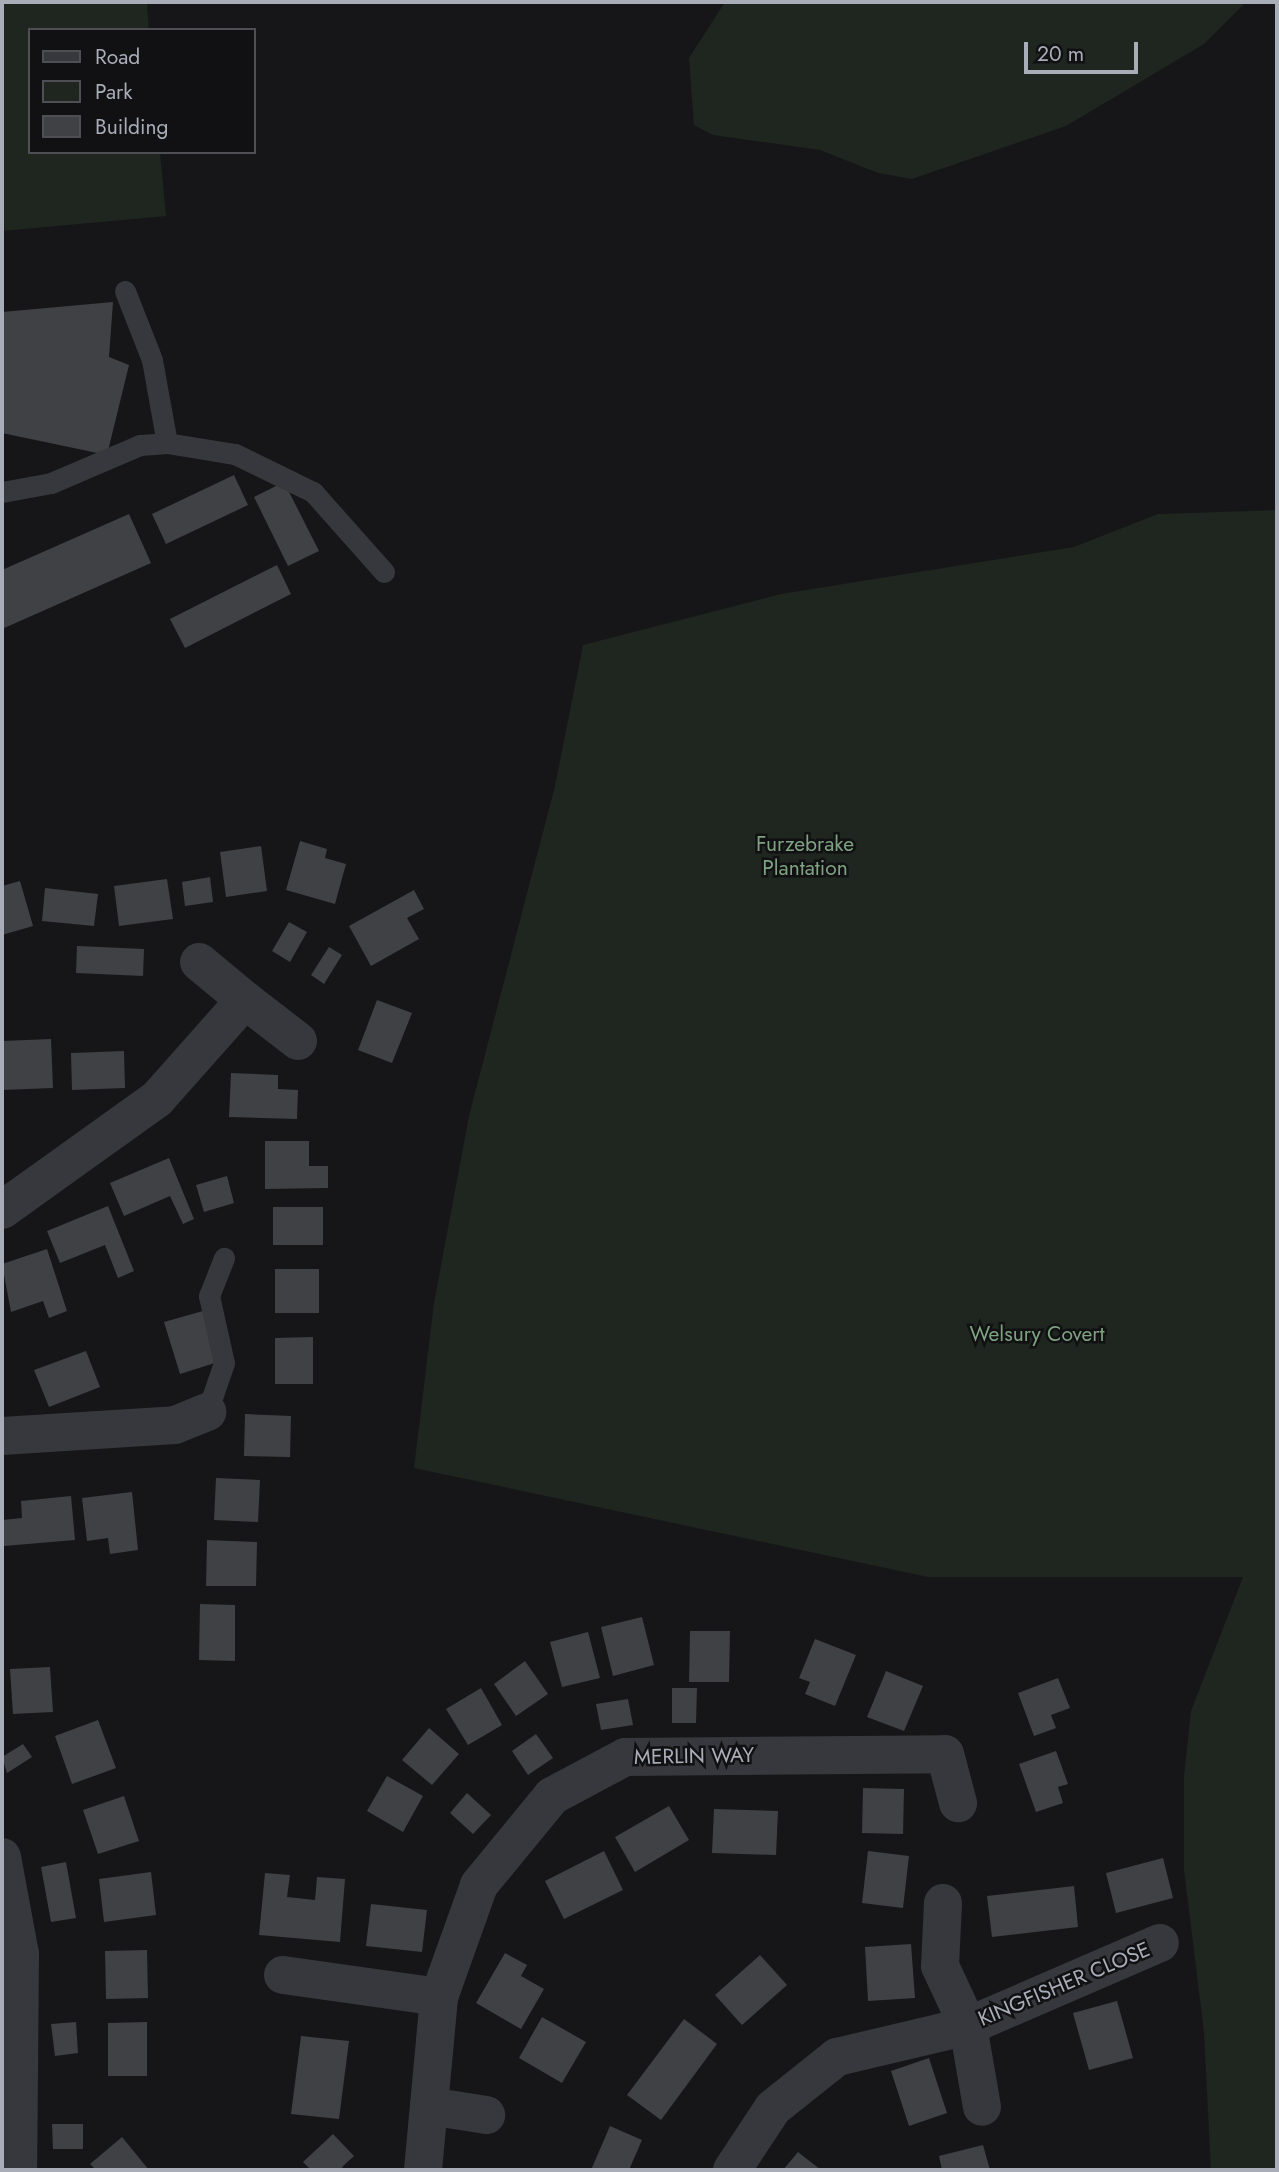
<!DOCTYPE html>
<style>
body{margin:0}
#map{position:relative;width:1279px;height:2172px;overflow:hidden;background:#161618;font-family:Jost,sans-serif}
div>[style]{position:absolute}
.green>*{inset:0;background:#1e261f}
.building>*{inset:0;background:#404145}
.lane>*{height:21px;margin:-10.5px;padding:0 10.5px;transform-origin:10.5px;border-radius:10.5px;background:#37383d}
.street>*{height:38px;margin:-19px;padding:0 19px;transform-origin:19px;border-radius:19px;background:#37383d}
span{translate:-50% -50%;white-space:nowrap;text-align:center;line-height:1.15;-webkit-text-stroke:5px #111113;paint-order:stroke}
.park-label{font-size:21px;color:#7fa381}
.street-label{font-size:21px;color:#a8adb8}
.frame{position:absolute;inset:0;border:4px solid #a8adb8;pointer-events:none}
.legend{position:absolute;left:28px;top:28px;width:228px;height:126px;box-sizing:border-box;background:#111113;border:2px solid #4d4f55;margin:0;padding:9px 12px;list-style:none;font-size:21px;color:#a8adb8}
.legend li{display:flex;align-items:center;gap:14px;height:35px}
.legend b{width:35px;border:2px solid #4d4f55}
.scale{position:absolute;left:1024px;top:42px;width:114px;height:32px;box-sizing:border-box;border:4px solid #a8adb8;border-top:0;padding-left:9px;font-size:21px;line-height:24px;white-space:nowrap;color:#a8adb8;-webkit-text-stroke:5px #111113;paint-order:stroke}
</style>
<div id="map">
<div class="green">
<i style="clip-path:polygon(2px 2px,147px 2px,149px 30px,30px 30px,30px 152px,160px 152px,166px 216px,2px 231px)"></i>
<i style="clip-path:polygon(725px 2px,1246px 2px,1204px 44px,1066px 126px,912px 179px,878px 173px,820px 150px,713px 135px,694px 125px,689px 58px)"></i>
<i style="clip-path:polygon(1277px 510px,1277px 2170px,1211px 2170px,1204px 2032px,1184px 1870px,1184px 1776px,1191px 1711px,1243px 1577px,928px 1577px,414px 1468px,434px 1303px,469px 1116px,555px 786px,583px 645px,781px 594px,1074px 547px,1158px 514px)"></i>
</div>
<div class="building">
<i style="clip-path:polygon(113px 302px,109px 357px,129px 365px,107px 455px,2px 433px,2px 312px)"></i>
<i style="clip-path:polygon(234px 475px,248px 505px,166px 544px,152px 514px)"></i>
<i style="clip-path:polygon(284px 482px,319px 551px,288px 566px,254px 497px)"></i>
<i style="clip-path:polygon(129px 514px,151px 563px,2px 629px,2px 570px)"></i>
<i style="clip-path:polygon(277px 565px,291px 594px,185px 648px,170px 619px)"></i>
<i style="clip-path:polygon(300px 841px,327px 849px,325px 858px,346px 864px,335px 904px,286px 890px)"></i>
<i style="clip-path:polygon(261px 846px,267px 891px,226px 897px,220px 852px)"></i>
<i style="clip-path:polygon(210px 877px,213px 902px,185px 906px,182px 882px)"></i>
<i style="clip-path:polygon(167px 879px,173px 919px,119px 926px,114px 886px)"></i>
<i style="clip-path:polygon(20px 881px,33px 926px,2px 935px,2px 886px)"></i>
<i style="clip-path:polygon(45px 888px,98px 894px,94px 926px,42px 921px)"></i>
<i style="clip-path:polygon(414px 890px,424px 909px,407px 918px,419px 939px,371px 966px,349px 926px)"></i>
<i style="clip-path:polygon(289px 922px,307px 932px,290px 962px,272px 951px)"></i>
<i style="clip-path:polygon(77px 946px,144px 949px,143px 976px,76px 973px)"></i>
<i style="clip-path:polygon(329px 947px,342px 955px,324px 984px,311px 975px)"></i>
<i style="clip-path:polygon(377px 1000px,412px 1013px,392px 1063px,358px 1050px)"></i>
<i style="clip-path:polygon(51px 1039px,53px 1088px,2px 1090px,2px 1041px)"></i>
<i style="clip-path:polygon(124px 1051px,125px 1088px,72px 1090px,71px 1053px)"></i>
<i style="clip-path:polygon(231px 1073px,278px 1075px,278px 1089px,298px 1090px,297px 1119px,229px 1117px)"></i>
<i style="clip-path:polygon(265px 1141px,309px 1141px,309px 1166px,328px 1166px,328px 1188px,265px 1189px)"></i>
<i style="clip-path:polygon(169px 1158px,194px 1219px,183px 1224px,170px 1196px,124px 1216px,110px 1183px)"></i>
<i style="clip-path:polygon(227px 1176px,234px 1203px,204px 1212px,196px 1185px)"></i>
<i style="clip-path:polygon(108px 1206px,134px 1271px,118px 1278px,105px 1245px,60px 1263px,47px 1231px)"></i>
<i style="clip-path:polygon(273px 1207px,323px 1207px,323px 1245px,273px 1245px)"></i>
<i style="clip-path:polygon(47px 1249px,67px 1311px,49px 1318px,43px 1301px,11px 1312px,2px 1264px)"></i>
<i style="clip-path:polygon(275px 1269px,319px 1269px,319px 1313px,275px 1313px)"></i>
<i style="clip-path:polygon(203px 1311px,218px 1362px,180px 1374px,164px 1322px)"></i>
<i style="clip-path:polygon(313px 1337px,313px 1384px,275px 1384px,275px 1338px)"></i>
<i style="clip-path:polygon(86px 1351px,100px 1387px,49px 1407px,34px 1370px)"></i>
<i style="clip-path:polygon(245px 1414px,291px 1416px,290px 1457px,244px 1456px)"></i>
<i style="clip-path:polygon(216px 1478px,260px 1480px,258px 1522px,214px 1520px)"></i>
<i style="clip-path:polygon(132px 1492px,138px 1550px,110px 1554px,108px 1538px,87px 1541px,82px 1498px)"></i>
<i style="clip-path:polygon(71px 1496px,75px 1540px,4px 1546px,2px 1520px,22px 1518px,21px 1501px)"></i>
<i style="clip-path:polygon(207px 1540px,257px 1542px,256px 1586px,206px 1586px)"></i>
<i style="clip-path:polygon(200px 1604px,235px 1605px,235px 1661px,199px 1660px)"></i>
<i style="clip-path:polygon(642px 1617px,654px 1665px,613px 1676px,601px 1627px)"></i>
<i style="clip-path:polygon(690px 1631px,730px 1631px,729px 1682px,689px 1682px)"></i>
<i style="clip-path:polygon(588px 1632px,600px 1678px,562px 1687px,550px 1642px)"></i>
<i style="clip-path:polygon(815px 1639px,856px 1655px,835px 1706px,805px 1694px,810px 1682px,799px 1678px)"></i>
<i style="clip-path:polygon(525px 1661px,548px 1694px,516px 1716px,494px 1684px)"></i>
<i style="clip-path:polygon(50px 1667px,53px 1712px,13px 1714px,10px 1669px)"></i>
<i style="clip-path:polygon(886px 1671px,923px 1686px,904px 1731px,867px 1717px)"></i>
<i style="clip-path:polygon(1058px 1678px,1070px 1708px,1051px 1715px,1056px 1728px,1034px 1736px,1018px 1693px)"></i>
<i style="clip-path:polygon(481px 1688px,502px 1725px,468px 1745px,446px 1709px)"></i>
<i style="clip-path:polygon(672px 1688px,697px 1688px,696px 1723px,672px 1723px)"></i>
<i style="clip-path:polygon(628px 1699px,633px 1725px,601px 1730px,596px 1704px)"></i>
<i style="clip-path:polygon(98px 1720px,116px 1768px,72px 1784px,55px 1736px)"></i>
<i style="clip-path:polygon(429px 1728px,459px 1754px,432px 1785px,402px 1760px)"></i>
<i style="clip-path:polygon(536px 1734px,553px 1758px,528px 1775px,512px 1751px)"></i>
<i style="clip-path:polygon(23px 1744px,32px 1757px,7px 1773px,2px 1757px)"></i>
<i style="clip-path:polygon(1056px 1751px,1068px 1784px,1058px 1787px,1063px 1803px,1036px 1812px,1019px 1764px)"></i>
<i style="clip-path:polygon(387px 1776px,423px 1796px,403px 1832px,367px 1811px)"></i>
<i style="clip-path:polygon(863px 1788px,904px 1789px,903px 1834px,862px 1833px)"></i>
<i style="clip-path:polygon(467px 1793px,491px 1815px,473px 1834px,450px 1813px)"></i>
<i style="clip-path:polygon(124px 1796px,139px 1841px,98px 1854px,83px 1810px)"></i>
<i style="clip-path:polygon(669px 1806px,689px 1840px,635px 1872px,615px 1837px)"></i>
<i style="clip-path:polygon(714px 1809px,778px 1811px,776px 1855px,712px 1853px)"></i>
<i style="clip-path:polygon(604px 1851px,623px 1890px,564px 1919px,545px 1881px)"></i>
<i style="clip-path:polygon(868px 1851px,909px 1856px,903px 1908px,862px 1903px)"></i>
<i style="clip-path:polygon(1163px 1858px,1173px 1898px,1116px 1913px,1106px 1873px)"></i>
<i style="clip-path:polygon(66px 1862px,76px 1918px,51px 1922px,41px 1867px)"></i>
<i style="clip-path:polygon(151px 1872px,156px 1915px,104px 1922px,99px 1879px)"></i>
<i style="clip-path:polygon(265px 1873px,290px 1875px,287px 1897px,315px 1900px,317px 1877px,345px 1879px,340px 1942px,259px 1935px)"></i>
<i style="clip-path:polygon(1074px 1886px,1078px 1927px,992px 1937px,987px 1896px)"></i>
<i style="clip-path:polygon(371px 1904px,427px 1910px,422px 1952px,366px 1946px)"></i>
<i style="clip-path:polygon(911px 1944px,915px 1998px,868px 2001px,865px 1947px)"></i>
<i style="clip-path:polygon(147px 1950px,148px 1998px,106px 1999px,105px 1951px)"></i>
<i style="clip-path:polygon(505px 1953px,527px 1965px,521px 1976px,544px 1989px,521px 2029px,476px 2003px)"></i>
<i style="clip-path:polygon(760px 1955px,787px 1985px,742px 2025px,715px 1995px)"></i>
<i style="clip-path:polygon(1117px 2001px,1133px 2058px,1089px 2070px,1073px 2013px)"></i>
<i style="clip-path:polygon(542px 2017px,586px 2042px,562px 2083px,519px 2058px)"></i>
<i style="clip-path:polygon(684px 2019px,717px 2044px,661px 2120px,627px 2095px)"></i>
<i style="clip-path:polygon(76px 2022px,78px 2053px,55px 2056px,51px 2024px)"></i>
<i style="clip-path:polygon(147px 2022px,147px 2076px,108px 2076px,108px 2023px)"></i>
<i style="clip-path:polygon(301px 2036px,349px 2041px,339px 2119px,291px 2114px)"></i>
<i style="clip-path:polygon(929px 2058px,947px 2113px,909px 2126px,891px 2071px)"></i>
<i style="clip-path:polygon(52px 2124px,83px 2124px,83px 2149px,53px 2149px)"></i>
<i style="clip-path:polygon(610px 2126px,642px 2140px,629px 2170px,591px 2170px)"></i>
<i style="clip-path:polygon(333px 2134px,354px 2156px,342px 2167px,345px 2170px,311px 2170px,303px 2162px)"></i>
<i style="clip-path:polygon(122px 2137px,149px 2170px,96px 2170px,90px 2164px)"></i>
<i style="clip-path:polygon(983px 2145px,990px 2170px,942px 2170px,939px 2156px)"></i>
<i style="clip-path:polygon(798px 2152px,821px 2170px,783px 2170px)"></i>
</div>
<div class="lane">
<i style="left:125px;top:291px;width:74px;rotate:68.6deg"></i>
<i style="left:152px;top:360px;width:84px;rotate:79.8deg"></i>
<i style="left:2px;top:492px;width:50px;rotate:-10.4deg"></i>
<i style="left:51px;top:483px;width:97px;rotate:-23.1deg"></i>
<i style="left:140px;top:445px;width:27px;rotate:-4deg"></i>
<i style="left:167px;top:443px;width:69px;rotate:9.2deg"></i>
<i style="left:235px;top:454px;width:87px;rotate:26deg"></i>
<i style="left:313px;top:492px;width:107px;rotate:48.4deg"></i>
<i style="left:207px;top:1412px;width:52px;rotate:-70.9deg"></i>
<i style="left:224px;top:1363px;width:69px;rotate:-102.6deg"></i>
<i style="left:209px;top:1296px;width:41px;rotate:-68.5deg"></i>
</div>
<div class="street">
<i style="left:199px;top:962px;width:60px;rotate:39.6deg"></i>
<i style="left:2px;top:1210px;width:191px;rotate:-35.6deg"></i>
<i style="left:157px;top:1099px;width:132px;rotate:-48.4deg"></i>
<i style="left:245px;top:1000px;width:67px;rotate:37.7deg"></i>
<i style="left:2px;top:1436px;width:173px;rotate:-3.6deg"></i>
<i style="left:175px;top:1425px;width:35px;rotate:-22deg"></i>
<i style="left:2px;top:1857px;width:99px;rotate:79.5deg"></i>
<i style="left:20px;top:1954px;width:216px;rotate:90.5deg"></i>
<i style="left:943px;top:1903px;width:63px;rotate:92.7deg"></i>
<i style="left:940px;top:1966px;width:66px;rotate:65deg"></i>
<i style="left:968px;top:2026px;width:82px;rotate:80.2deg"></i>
<i style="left:283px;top:1975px;width:158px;rotate:8deg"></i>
<i style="left:429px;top:2106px;width:58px;rotate:9deg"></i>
<i style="left:423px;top:2170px;width:174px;rotate:-84.7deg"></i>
<i style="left:439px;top:1997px;width:119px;rotate:-70.3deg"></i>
<i style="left:479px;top:1885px;width:115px;rotate:-50.6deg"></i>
<i style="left:552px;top:1796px;width:83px;rotate:-28.1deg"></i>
<i style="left:625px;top:1757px;width:320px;rotate:-0.5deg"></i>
<i style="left:945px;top:1754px;width:51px;rotate:75.1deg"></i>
<i style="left:732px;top:2170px;width:74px;rotate:-56.5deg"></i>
<i style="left:773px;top:2108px;width:82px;rotate:-38.6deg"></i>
<i style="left:837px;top:2057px;width:135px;rotate:-13.3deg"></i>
<i style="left:968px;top:2026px;width:209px;rotate:-23.4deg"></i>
</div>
<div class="park-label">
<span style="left:805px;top:856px">Furzebrake<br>Plantation</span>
<span style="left:1037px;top:1334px">Welsury Covert</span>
</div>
<div class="street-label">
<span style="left:694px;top:1756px;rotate:-1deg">MERLIN WAY</span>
<span style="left:1064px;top:1984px;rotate:-23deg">KINGFISHER CLOSE</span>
</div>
<div class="frame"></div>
<ul class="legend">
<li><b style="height:9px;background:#37383d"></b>Road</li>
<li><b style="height:19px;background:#1e261f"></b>Park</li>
<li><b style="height:19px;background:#404145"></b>Building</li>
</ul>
<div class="scale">20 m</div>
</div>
